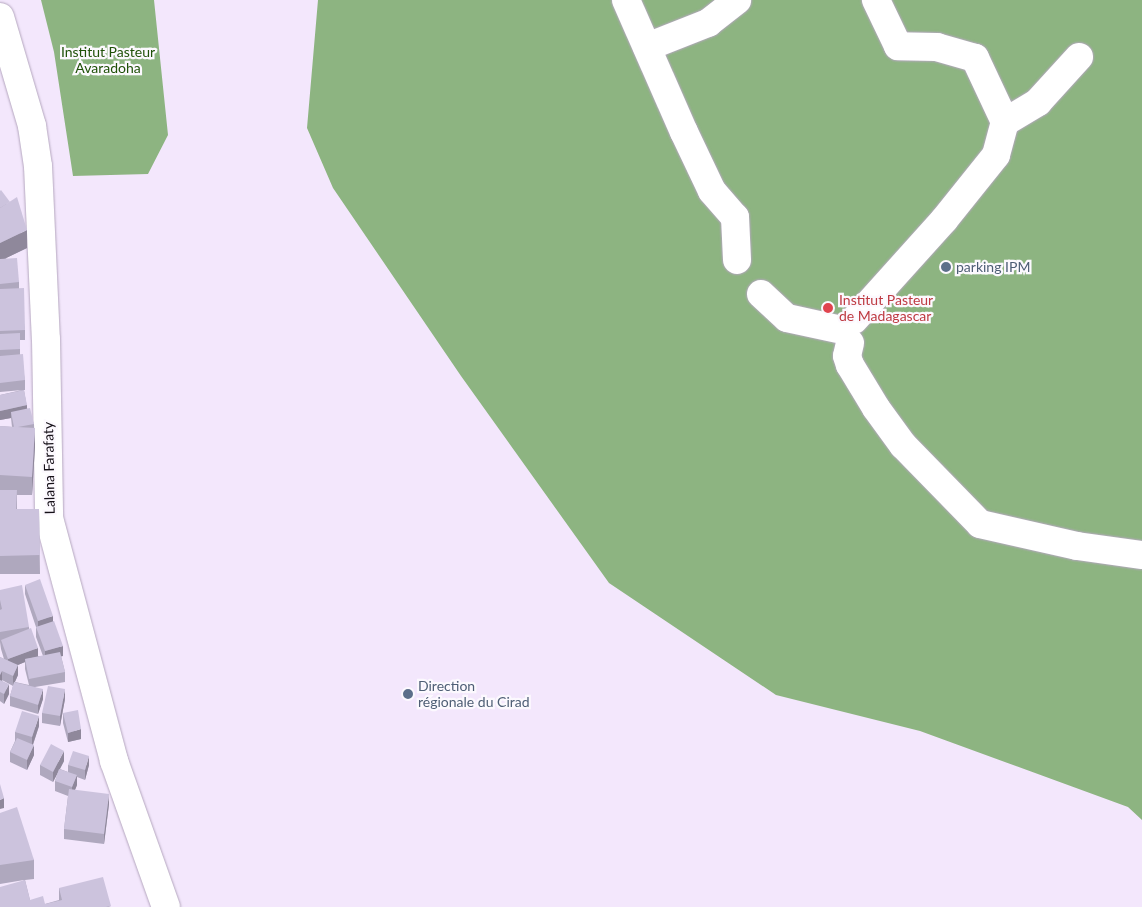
<!DOCTYPE html>
<meta charset="utf-8">
<style>
body{margin:0}
#map{position:relative;width:1142px;height:907px;overflow:hidden;background:#f3e7fc;font-family:Lato,sans-serif}
div>[style]{position:absolute}
.forest>*{inset:0;background:#8db481}
.roads{filter:drop-shadow(0 0 1px #b5a7bf) drop-shadow(0 0 1px #b5a7bf)}
.minor>*{height:28px;margin:-14px;padding:0 14px;transform-origin:14px;border-radius:14px;background:#fff}
.major>*{height:28px;margin:-14px;padding:0 14px;transform-origin:14px;border-radius:14px;background:#fff}
.wall>*{inset:0;background:#afa8be}
.shaded-wall>*{inset:0;background:#8f889b}
.building>*{inset:0;background:#ccc3dd}
.dots>*{width:14px;height:14px;translate:-50% -50%;box-sizing:border-box;border:2px solid #fcf9fe;border-radius:50%}
span{translate:-50% -50%;white-space:nowrap;text-align:center;line-height:1.15;-webkit-text-stroke:4.5px #fcf9fe;paint-order:stroke}
.park-label{font-size:14px;color:#1f5108}
.service-label{font-size:14px;color:#4e5e75}
.left{translate:0 -50%;text-align:left}
.health-label{font-size:14px;color:#be3a42}
.street-label{font-size:14px;color:#151018}
</style>
<div id="map">
<div class="forest">
<i style="clip-path:polygon(41px 0,154px 0,168px 135px,148px 174px,73px 176px,54px 52px)"></i>
<i style="clip-path:polygon(318px 0,1142px 0,1142px 820px,1128px 807px,920px 731px,776px 695px,609px 583px,461px 376px,333px 188px,307px 128px)"></i>
</div>
<div class="roads">
<div class="minor">
<i style="left:626px;top:0;width:144px;rotate:66.3deg"></i>
<i style="left:684px;top:132px;width:65px;rotate:64.6deg"></i>
<i style="left:712px;top:191px;width:35px;rotate:49deg"></i>
<i style="left:735px;top:217px;width:43px;rotate:87.3deg"></i>
<i style="left:647px;top:47px;width:66px;rotate:-21.5deg"></i>
<i style="left:708px;top:23px;width:37px;rotate:-38deg"></i>
<i style="left:1005px;top:122px;width:39px;rotate:-31deg"></i>
<i style="left:1038px;top:102px;width:61px;rotate:-47.7deg"></i>
<i style="left:761px;top:294px;width:35px;rotate:43deg"></i>
<i style="left:787px;top:318px;width:51px;rotate:12.4deg"></i>
<i style="left:854px;top:320px;width:135px;rotate:-48deg"></i>
<i style="left:944px;top:220px;width:83px;rotate:-51.3deg"></i>
<i style="left:996px;top:155px;width:34px;rotate:-75deg"></i>
<i style="left:1005px;top:122px;width:71px;rotate:-115.1deg"></i>
<i style="left:975px;top:58px;width:40px;rotate:-164deg"></i>
<i style="left:937px;top:47px;width:39px;rotate:-179deg"></i>
<i style="left:898px;top:46px;width:51px;rotate:-115.6deg"></i>
<i style="left:850px;top:343px;width:13px;rotate:103deg"></i>
<i style="left:847px;top:356px;width:9px;rotate:72deg"></i>
<i style="left:850px;top:365px;width:50px;rotate:58.8deg"></i>
<i style="left:876px;top:408px;width:46px;rotate:53.9deg"></i>
<i style="left:903px;top:445px;width:110px;rotate:45.7deg"></i>
<i style="left:980px;top:524px;width:99px;rotate:12.8deg"></i>
<i style="left:1077px;top:546px;width:66px;rotate:7.9deg"></i>
</div>
<div class="major">
<i style="left:0;top:17px;width:114px;rotate:73.6deg"></i>
<i style="left:32px;top:126px;width:40px;rotate:81.5deg"></i>
<i style="left:38px;top:166px;width:173px;rotate:87.4deg"></i>
<i style="left:46px;top:339px;width:179px;rotate:89deg"></i>
<i style="left:49px;top:518px;width:252px;rotate:75deg"></i>
<i style="left:114px;top:761px;width:155px;rotate:70.4deg"></i>
</div>
</div>
<div class="wall">
<i style="clip-path:polygon(0 191px,27px 248px,6px 258px,19px 282px,19px 289px,25px 330px,25px 340px,20px 340px,20px 354px,25px 380px,25px 390px,24px 390px,27px 408px,34px 424px,35px 447px,32px 495px,17px 495px,17px 509px,39px 509px,40px 574px,0 574px,0 426px,12px 427px,11px 418px,0 420px,0 395px,22px 390px,0 392px)"></i>
<i style="clip-path:polygon(evenodd,25px 585px,53px 622px,63px 656px,61px 656px,65px 672px,65px 682px,35px 687px,43px 699px,38px 714px,10px 706px,10px 696px,13px 686px,2px 680px,9px 694px,4px 704px,0 701px,0 657px,4px 659px,1px 649px,0 642px,0 590px,29px 627px,29px 629px,38px 656px,43px 656px,36px 637px,36px 627px,25px 594px,25px 585px,25px 662px,25px 669px,29px 685px,15px 682px,18px 675px,18px 665px,25px 662px)"></i>
<i style="clip-path:polygon(65px 699px,60px 726px,42px 723px,42px 713px)"></i>
<i style="clip-path:polygon(63px 713px,81px 739px,68px 742px,63px 723px)"></i>
<i style="clip-path:polygon(39px 726px,33px 745px,34px 755px,27px 770px,10px 762px,10px 752px,15px 741px,15px 732px)"></i>
<i style="clip-path:polygon(64px 761px,60px 769px,68px 772px,68px 765px,89px 765px,85px 780px,77px 777px,77px 785px,75px 790px,109px 804px,104px 844px,64px 839px,64px 829px,68px 796px,55px 791px,55px 781px,59px 770px,53px 782px,40px 775px,40px 765px)"></i>
<i style="clip-path:polygon(0 813px,34px 860px,34px 879px,25px 880px,30px 900px,45px 904px,59px 900px,59px 888px,111px 907px,0 907px,24px 880px,0 884px)"></i>
</div>
<div class="shaded-wall">
<i style="clip-path:polygon(27px 230px,27px 248px,0 261px,0 243px)"></i>
<i style="clip-path:polygon(27px 405px,27px 414px,11px 412px,11px 418px,0 420px,0 411px)"></i>
<i style="clip-path:polygon(35px 428px,35px 447px,32px 495px,32px 477px)"></i>
<i style="clip-path:polygon(53px 616px,53px 626px,38px 631px,38px 621px)"></i>
<i style="clip-path:polygon(63px 646px,63px 656px,45px 661px,45px 651px)"></i>
<i style="clip-path:polygon(38px 648px,38px 657px,25px 659px,25px 662px,8px 669px,8px 659px)"></i>
<i style="clip-path:polygon(18px 665px,18px 675px,13px 686px,13px 676px)"></i>
<i style="clip-path:polygon(2px 671px,2px 680px,0 685px,0 675px)"></i>
<i style="clip-path:polygon(9px 684px,9px 694px,4px 704px,4px 694px)"></i>
<i style="clip-path:polygon(43px 689px,43px 699px,38px 714px,38px 705px)"></i>
<i style="clip-path:polygon(65px 689px,65px 699px,60px 726px,60px 716px)"></i>
<i style="clip-path:polygon(39px 716px,39px 726px,32px 747px,32px 737px)"></i>
<i style="clip-path:polygon(81px 729px,81px 739px,68px 742px,68px 733px)"></i>
<i style="clip-path:polygon(34px 745px,34px 755px,27px 770px,27px 760px)"></i>
<i style="clip-path:polygon(64px 751px,64px 761px,53px 782px,53px 772px)"></i>
<i style="clip-path:polygon(89px 756px,89px 765px,85px 780px,85px 770px)"></i>
<i style="clip-path:polygon(77px 775px,77px 785px,72px 797px,72px 787px)"></i>
<i style="clip-path:polygon(109px 794px,109px 804px,104px 844px,104px 834px)"></i>
<i style="clip-path:polygon(4px 798px,4px 808px,0 809px,0 800px)"></i>
</div>
<div class="building">
<i style="clip-path:polygon(1px 190px,10px 202px,0 208px,0 191px)"></i>
<i style="clip-path:polygon(17px 197px,27px 230px,0 243px,0 208px)"></i>
<i style="clip-path:polygon(17px 258px,19px 282px,0 284px,0 259px)"></i>
<i style="clip-path:polygon(24px 288px,25px 330px,0 331px,0 289px)"></i>
<i style="clip-path:polygon(20px 333px,20px 349px,0 350px,0 334px)"></i>
<i style="clip-path:polygon(23px 354px,25px 380px,0 383px,0 356px)"></i>
<i style="clip-path:polygon(24px 390px,27px 405px,0 411px,0 395px)"></i>
<i style="clip-path:polygon(30px 408px,34px 424px,18px 427px,14px 427px,11px 412px)"></i>
<i style="clip-path:polygon(0 426px,35px 428px,32px 477px,0 475px)"></i>
<i style="clip-path:polygon(0 490px,17px 490px,16px 509px,0 509px)"></i>
<i style="clip-path:polygon(0 509px,39px 509px,40px 555px,0 556px)"></i>
<i style="clip-path:polygon(40px 579px,53px 616px,38px 621px,25px 585px)"></i>
<i style="clip-path:polygon(22px 585px,29px 627px,0 632px,0 610px,2px 609px,0 600px,0 590px)"></i>
<i style="clip-path:polygon(54px 621px,63px 646px,45px 651px,36px 627px)"></i>
<i style="clip-path:polygon(31px 628px,38px 648px,8px 659px,1px 640px)"></i>
<i style="clip-path:polygon(60px 652px,65px 672px,29px 679px,25px 659px)"></i>
<i style="clip-path:polygon(0 657px,18px 665px,13px 676px,2px 671px,0 675px)"></i>
<i style="clip-path:polygon(0 680px,9px 684px,4px 694px,0 692px)"></i>
<i style="clip-path:polygon(14px 682px,43px 689px,38px 705px,10px 696px)"></i>
<i style="clip-path:polygon(48px 686px,65px 689px,60px 716px,42px 713px)"></i>
<i style="clip-path:polygon(78px 710px,81px 729px,68px 733px,63px 713px)"></i>
<i style="clip-path:polygon(22px 711px,39px 716px,32px 737px,15px 732px)"></i>
<i style="clip-path:polygon(17px 738px,34px 745px,27px 760px,10px 752px)"></i>
<i style="clip-path:polygon(51px 744px,64px 751px,53px 772px,40px 765px)"></i>
<i style="clip-path:polygon(73px 751px,89px 756px,85px 770px,68px 765px)"></i>
<i style="clip-path:polygon(59px 769px,77px 775px,72px 787px,55px 781px)"></i>
<i style="clip-path:polygon(0 784px,4px 798px,0 800px)"></i>
<i style="clip-path:polygon(69px 789px,109px 794px,104px 834px,64px 829px)"></i>
<i style="clip-path:polygon(17px 807px,34px 860px,0 865px,0 813px)"></i>
<i style="clip-path:polygon(103px 877px,111px 906px,106px 907px,0 907px,0 887px,25px 880px,30px 900px,43px 896px,45px 904px,62px 900px,59px 888px)"></i>
</div>
<div class="dots">
<i style="left:946px;top:267px;background:#5c6f8a"></i>
<i style="left:828px;top:308px;background:#e0444e"></i>
<i style="left:408px;top:694px;background:#5c6f8a"></i>
</div>
<div class="park-label">
<span style="left:108px;top:60px">Institut Pasteur<br>Avaradoha</span>
</div>
<div class="service-label">
<span class="left" style="left:956px;top:267px">parking IPM</span>
<span class="left" style="left:418px;top:694px">Direction<br>régionale du Cirad</span>
</div>
<div class="health-label">
<span class="left" style="left:839px;top:308px">Institut Pasteur<br>de Madagascar</span>
</div>
<div class="street-label">
<span style="left:49px;top:468px;rotate:-91deg">Lalana Farafaty</span>
</div>
</div>
